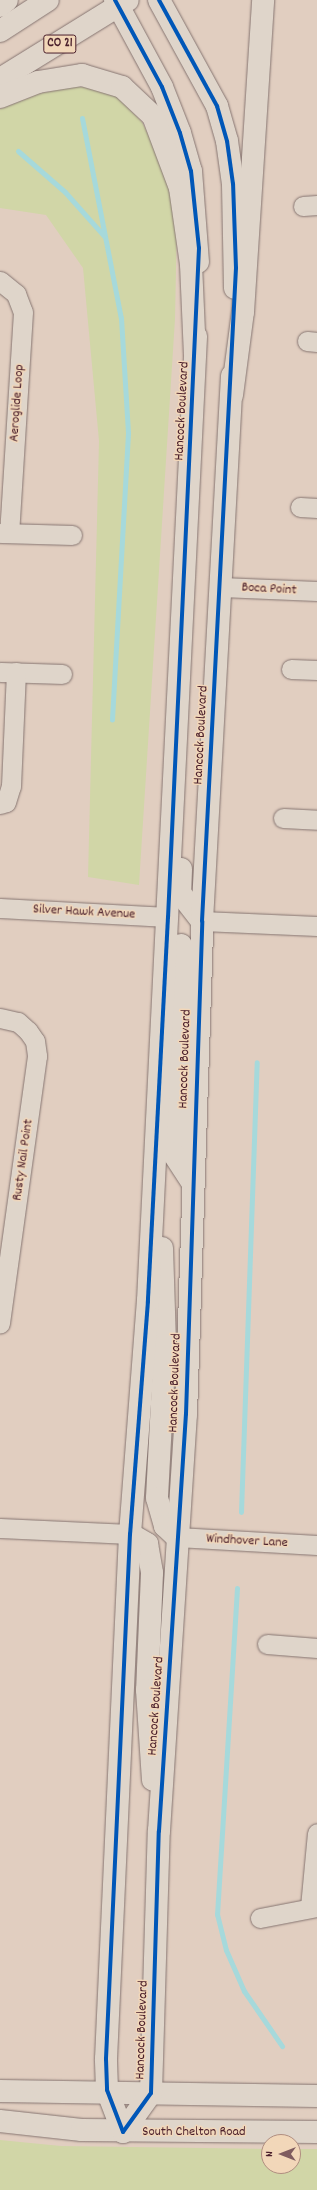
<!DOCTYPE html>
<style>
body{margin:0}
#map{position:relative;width:317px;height:2190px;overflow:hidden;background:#e1cec0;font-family:Dekko,sans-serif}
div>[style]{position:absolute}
.green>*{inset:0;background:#d1d6a7}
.stream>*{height:5px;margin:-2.5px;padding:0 2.5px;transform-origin:2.5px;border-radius:2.5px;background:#a6d9db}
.roads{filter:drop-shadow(0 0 1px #867571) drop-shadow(0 0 1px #867571)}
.minor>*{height:19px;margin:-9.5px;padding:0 9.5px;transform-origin:9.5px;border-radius:9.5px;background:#dfd5ca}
.secondary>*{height:22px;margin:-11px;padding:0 11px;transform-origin:11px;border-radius:11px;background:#dfd5ca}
.trunk>*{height:22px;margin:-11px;padding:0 11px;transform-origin:11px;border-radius:11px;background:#dfd5ca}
.cycleway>*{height:4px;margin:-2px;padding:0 2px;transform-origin:2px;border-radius:2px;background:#0057b8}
span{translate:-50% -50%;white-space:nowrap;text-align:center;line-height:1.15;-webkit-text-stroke:3px #f2d7b9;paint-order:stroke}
.shield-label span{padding:1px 3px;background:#f2d7b9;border:1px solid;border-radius:3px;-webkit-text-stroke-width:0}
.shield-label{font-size:13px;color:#4a1f2b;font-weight:700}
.street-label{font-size:14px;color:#4a1f2b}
.north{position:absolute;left:261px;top:2134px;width:40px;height:40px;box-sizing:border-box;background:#f2d7b9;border:1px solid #af8d80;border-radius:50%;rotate:270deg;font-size:11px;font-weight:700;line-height:16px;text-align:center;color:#4a1f2b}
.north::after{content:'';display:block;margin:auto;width:14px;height:18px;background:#7f5c5f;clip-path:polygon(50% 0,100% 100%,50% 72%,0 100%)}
</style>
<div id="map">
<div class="green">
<i style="clip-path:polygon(71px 86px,97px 88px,117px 97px,142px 122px,164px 167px,177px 220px,175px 319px,139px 885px,88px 877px,99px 441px,83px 268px,46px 215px,0 208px,0 109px,38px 94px)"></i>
<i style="clip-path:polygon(0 2140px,61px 2146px,269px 2149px,269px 2166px,293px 2166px,293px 2149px,317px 2149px,317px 2190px,0 2190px)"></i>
</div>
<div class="stream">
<i style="left:82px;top:118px;width:204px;rotate:79deg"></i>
<i style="left:121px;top:318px;width:115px;rotate:86.5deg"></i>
<i style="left:128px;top:433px;width:287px;rotate:93.2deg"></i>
<i style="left:18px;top:151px;width:62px;rotate:41.1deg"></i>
<i style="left:65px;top:192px;width:59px;rotate:48.4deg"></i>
<i style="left:241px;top:1512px;width:450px;rotate:-88deg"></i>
<i style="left:237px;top:1588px;width:327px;rotate:93.5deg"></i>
<i style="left:217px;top:1914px;width:37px;rotate:76deg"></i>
<i style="left:226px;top:1950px;width:45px;rotate:66.3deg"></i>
<i style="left:244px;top:1991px;width:67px;rotate:55.4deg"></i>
</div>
<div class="roads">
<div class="minor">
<i style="left:303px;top:206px;width:14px;rotate:-4deg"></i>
<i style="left:0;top:281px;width:21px;rotate:39deg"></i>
<i style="left:16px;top:294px;width:19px;rotate:69deg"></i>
<i style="left:23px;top:312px;width:221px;rotate:93.6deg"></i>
<i style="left:307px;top:341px;width:10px;rotate:6deg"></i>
<i style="left:300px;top:507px;width:17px;rotate:3deg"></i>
<i style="left:0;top:533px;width:72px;rotate:1.6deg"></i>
<i style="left:221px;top:587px;width:96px;rotate:2.4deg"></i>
<i style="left:291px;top:669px;width:26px;rotate:2deg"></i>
<i style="left:0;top:672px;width:62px;rotate:1.8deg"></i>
<i style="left:0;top:804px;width:6px;rotate:-18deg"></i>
<i style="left:6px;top:802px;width:17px;rotate:-73deg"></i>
<i style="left:11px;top:786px;width:114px;rotate:-87.5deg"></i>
<i style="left:283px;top:818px;width:34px;rotate:3deg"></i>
<i style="left:0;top:908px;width:168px;rotate:3.1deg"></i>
<i style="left:202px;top:921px;width:115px;rotate:2.5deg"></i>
<i style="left:0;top:1018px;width:18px;rotate:13deg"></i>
<i style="left:18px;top:1022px;width:13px;rotate:42deg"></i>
<i style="left:28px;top:1031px;width:12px;rotate:55deg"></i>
<i style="left:35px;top:1041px;width:15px;rotate:82deg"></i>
<i style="left:37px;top:1056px;width:270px;rotate:97.9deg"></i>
<i style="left:0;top:1528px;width:130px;rotate:2.6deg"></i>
<i style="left:177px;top:1537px;width:140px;rotate:3.3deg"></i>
<i style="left:267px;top:1644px;width:50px;rotate:4.6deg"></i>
<i style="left:310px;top:1907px;width:74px;rotate:-84.6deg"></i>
<i style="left:260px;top:1918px;width:58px;rotate:-10.9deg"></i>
</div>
<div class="secondary">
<i style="left:115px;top:0;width:99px;rotate:61.6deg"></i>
<i style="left:162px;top:87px;width:49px;rotate:68.6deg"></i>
<i style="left:180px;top:133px;width:40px;rotate:74deg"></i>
<i style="left:191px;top:171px;width:91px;rotate:85.6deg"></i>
<i style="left:159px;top:0;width:121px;rotate:61.3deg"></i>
<i style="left:217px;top:106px;width:36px;rotate:74deg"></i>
<i style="left:227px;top:141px;width:43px;rotate:82.1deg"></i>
<i style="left:233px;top:184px;width:104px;rotate:88.9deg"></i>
<i style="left:181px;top:869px;width:24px;rotate:92deg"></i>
<i style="left:180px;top:893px;width:36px;rotate:52deg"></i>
<i style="left:181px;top:945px;width:208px;rotate:92.2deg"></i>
<i style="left:173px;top:1153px;width:35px;rotate:57deg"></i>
<i style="left:162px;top:1248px;width:97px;rotate:88.2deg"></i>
<i style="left:165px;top:1345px;width:153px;rotate:93deg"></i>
<i style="left:157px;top:1498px;width:29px;rotate:74deg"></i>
<i style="left:165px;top:1526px;width:16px;rotate:43deg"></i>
<i style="left:130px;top:1534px;width:20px;rotate:30deg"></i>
<i style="left:147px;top:1544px;width:29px;rotate:80deg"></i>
<i style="left:152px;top:1573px;width:117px;rotate:92.4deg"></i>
<i style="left:147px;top:1690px;width:90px;rotate:86.2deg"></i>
<i style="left:0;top:2091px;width:317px;rotate:0.9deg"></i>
<i style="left:0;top:2121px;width:82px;rotate:6.3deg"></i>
<i style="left:82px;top:2130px;width:235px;rotate:0.5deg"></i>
<i style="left:123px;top:2132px;width:48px;rotate:-54.3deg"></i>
<i style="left:151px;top:2093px;width:262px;rotate:-88.3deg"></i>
<i style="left:159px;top:1831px;width:418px;rotate:-86.3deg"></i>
<i style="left:186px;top:1414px;width:493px;rotate:-88.1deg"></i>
<i style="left:202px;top:921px;width:546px;rotate:-86.85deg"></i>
<i style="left:123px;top:2132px;width:45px;rotate:-110.9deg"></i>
<i style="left:107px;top:2090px;width:31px;rotate:-92deg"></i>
<i style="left:106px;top:2059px;width:526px;rotate:-87.38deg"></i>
<i style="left:130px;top:1534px;width:234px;rotate:-85.6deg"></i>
<i style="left:148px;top:1301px;width:966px;rotate:-87.15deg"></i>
</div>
<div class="trunk">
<i style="left:0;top:6px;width:9px;rotate:-41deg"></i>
<i style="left:0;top:31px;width:57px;rotate:-32.9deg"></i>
<i style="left:0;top:79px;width:150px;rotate:-31.7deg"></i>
<i style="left:0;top:97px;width:41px;rotate:-21.5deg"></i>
<i style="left:38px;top:82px;width:45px;rotate:-9deg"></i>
<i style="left:82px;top:75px;width:42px;rotate:16.7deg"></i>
<i style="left:122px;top:87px;width:42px;rotate:43.1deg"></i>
<i style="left:153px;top:116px;width:77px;rotate:69.4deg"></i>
<i style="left:180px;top:188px;width:77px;rotate:81.8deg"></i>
<i style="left:191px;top:264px;width:90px;rotate:87.5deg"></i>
<i style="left:232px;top:395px;width:84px;rotate:-82.5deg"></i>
<i style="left:243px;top:312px;width:313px;rotate:-86.3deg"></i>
</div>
</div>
<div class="cycleway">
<i style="left:115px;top:0;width:99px;rotate:61.6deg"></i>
<i style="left:162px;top:87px;width:49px;rotate:68.6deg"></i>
<i style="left:180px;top:133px;width:40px;rotate:74deg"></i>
<i style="left:191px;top:171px;width:77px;rotate:84.1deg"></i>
<i style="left:199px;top:248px;width:670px;rotate:92.65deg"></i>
<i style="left:168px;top:917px;width:385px;rotate:93deg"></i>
<i style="left:148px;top:1301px;width:234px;rotate:94.4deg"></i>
<i style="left:130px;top:1534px;width:526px;rotate:92.62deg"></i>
<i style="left:106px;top:2059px;width:31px;rotate:88deg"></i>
<i style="left:107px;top:2090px;width:45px;rotate:69.1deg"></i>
<i style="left:123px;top:2132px;width:48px;rotate:-54.3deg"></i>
<i style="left:151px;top:2093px;width:262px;rotate:-88.3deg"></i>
<i style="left:159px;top:1831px;width:418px;rotate:-86.3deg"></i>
<i style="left:186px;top:1414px;width:493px;rotate:-88.1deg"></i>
<i style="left:202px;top:921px;width:654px;rotate:-87.02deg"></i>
<i style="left:236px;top:268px;width:84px;rotate:-92deg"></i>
<i style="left:233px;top:184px;width:43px;rotate:-97.9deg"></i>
<i style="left:227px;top:141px;width:36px;rotate:-106deg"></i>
<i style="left:217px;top:106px;width:121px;rotate:-118.7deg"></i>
</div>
<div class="shield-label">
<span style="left:60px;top:44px">CO 21</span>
</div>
<div class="street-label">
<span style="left:17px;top:403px;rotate:-86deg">Aeroglide Loop</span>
<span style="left:182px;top:411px;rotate:-87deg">Hancock Boulevard</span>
<span style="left:269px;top:589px;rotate:3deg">Boca Point</span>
<span style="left:201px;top:735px;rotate:-87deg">Hancock Boulevard</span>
<span style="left:84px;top:912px;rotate:3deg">Silver Hawk Avenue</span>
<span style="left:185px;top:1059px;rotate:-88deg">Hancock Boulevard</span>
<span style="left:23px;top:1160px;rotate:-82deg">Rusty Nail Point</span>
<span style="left:175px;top:1383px;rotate:-88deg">Hancock Boulevard</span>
<span style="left:247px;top:1541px;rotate:3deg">Windhover Lane</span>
<span style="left:156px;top:1706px;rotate:-86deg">Hancock Boulevard</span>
<span style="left:142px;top:2030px;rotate:-88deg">Hancock Boulevard</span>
<span style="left:194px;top:2132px">South Chelton Road</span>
</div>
<div class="north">N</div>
</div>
